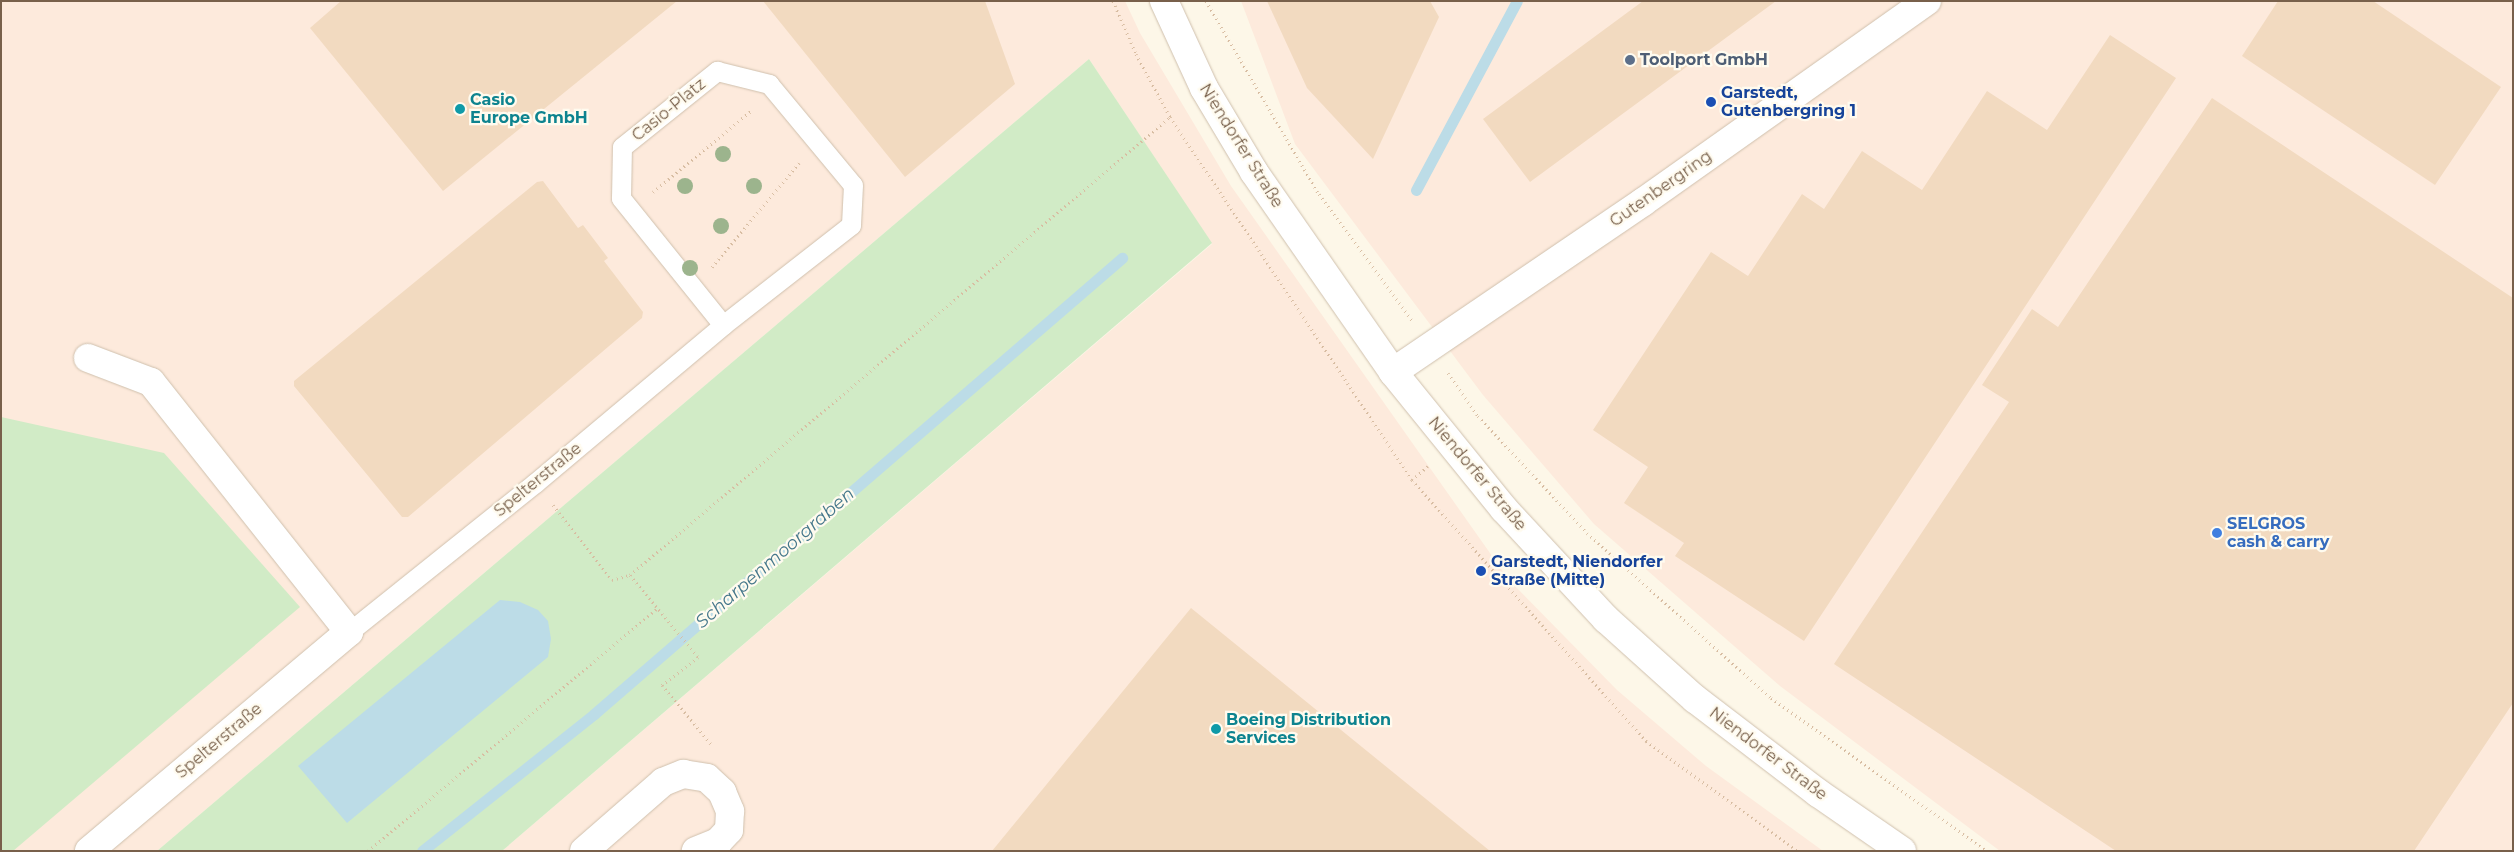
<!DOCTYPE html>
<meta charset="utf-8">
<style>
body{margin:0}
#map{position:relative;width:2514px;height:852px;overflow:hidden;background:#fdf7e8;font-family:Montserrat,sans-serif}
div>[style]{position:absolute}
.commercial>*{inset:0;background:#fdeadc}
.green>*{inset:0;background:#d1ebc6}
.water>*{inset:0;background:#bcdce7}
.stream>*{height:11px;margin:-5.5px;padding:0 5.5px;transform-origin:5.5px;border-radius:5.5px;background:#bcdce7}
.building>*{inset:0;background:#f2dac0}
.path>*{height:3px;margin-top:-1.5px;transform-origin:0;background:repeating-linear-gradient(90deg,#d8bda2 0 1px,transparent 0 5px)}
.roads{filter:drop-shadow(0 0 1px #cfc0ad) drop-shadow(0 0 1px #cfc0ad)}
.service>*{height:19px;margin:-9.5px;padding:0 9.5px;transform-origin:9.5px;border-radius:9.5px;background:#fff}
.minor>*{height:28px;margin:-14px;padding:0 14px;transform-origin:14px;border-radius:14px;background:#fff}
.secondary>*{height:28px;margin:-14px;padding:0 14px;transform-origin:14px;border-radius:14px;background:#fff}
.trees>*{width:16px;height:16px;margin:-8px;border-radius:50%;background:#9cb48d}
.dots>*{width:14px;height:14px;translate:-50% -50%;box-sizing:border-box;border:2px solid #fffbef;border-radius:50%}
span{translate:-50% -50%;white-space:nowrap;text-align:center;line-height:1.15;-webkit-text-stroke:4.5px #fffbef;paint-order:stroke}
.service-label{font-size:16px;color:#4e5e75;font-weight:700}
.left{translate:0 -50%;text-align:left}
.transit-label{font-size:16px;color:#164399;font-weight:700}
.culture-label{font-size:16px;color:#0d838f;font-weight:700}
.street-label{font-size:16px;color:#78604b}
.shop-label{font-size:16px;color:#366cbe;font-weight:700}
.water-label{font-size:18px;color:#45778b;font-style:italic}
.frame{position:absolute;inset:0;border:2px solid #78604b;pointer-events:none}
</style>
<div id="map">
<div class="commercial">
<i style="clip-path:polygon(1px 1px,1125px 1px,1140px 33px,1231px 186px,1509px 580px,1617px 690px,1706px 766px,1823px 851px,502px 851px,1212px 244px,1089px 59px,157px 851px,1px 851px)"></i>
<i style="clip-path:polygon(1241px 1px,2513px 1px,2513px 851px,2000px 851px,1780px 686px,1594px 524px,1483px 395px,1295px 144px)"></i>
</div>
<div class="green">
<i style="clip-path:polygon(1089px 59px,1212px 243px,502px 851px,157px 851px)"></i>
<i style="clip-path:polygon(1px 417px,164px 453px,300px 607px,13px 851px,1px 851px)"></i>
</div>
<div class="water">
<i style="clip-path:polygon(500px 600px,520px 602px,538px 610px,548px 621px,551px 639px,548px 657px,347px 823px,298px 766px)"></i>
</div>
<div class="stream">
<i style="left:1416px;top:190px;width:214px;rotate:-61.9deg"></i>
<i style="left:422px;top:851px;width:220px;rotate:-38.5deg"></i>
<i style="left:594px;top:714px;width:698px;rotate:-40.82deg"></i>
</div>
<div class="building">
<i style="clip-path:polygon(341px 1px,677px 1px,443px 191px,310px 28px)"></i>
<i style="clip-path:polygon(763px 1px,985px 1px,1015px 84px,905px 177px)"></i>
<i style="clip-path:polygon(1267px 1px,1430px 1px,1439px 17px,1373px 159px,1307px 88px)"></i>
<i style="clip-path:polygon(1643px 1px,1776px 1px,1530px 182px,1483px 119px)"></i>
<i style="clip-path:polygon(2278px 1px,2373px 1px,2501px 87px,2435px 185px,2242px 56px)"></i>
<i style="clip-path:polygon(2110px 35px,2176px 78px,1804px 641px,1675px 556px,1684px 543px,1624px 503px,1648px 467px,1593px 430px,1711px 252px,1748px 276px,1802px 194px,1824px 209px,1862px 151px,1922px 190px,1987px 91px,2047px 130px)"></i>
<i style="clip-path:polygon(2212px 98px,2513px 298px,2513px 703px,2414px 851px,2116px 851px,1834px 664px,2009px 402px,1982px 385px,2032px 309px,2058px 327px)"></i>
<i style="clip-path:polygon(543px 181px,578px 228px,583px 225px,608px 258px,604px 261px,643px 312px,642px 318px,408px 517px,402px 517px,294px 386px,294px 381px,537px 182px)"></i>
<i style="clip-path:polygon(1191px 608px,1490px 851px,992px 851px)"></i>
</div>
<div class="path">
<i style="left:1113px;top:1px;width:58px;rotate:66.5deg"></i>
<i style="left:1136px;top:54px;width:72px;rotate:61.6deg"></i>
<i style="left:1170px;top:117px;width:436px;rotate:56.3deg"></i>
<i style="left:1412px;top:480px;width:351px;rotate:48.1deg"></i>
<i style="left:1646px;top:741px;width:188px;rotate:35.9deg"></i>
<i style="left:1206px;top:1px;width:224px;rotate:59.7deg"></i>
<i style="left:1319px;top:194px;width:157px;rotate:53.6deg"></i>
<i style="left:653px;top:192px;width:129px;rotate:-39.6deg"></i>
<i style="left:712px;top:267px;width:136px;rotate:-50.1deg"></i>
<i style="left:1448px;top:373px;width:52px;rotate:55.1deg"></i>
<i style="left:1478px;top:416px;width:160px;rotate:47deg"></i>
<i style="left:1587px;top:533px;width:247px;rotate:41.9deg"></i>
<i style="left:1771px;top:698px;width:265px;rotate:35.3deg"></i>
<i style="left:1412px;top:480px;width:21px;rotate:-41deg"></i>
<i style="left:553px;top:505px;width:95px;rotate:51.8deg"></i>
<i style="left:612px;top:580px;width:19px;rotate:-16deg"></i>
<i style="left:630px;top:575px;width:708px;rotate:-40.3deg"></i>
<i style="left:630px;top:575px;width:107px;rotate:50.3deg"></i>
<i style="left:698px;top:657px;width:46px;rotate:142.1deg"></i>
<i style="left:662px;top:685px;width:78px;rotate:50.2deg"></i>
<i style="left:368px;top:851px;width:378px;rotate:-40deg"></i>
</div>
<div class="roads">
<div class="service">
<i style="left:717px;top:71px;width:54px;rotate:14deg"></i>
<i style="left:769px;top:84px;width:131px;rotate:50.3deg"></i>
<i style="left:853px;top:185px;width:40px;rotate:92.9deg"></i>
<i style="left:851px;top:225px;width:162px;rotate:142deg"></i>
<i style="left:723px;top:325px;width:163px;rotate:-128.8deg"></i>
<i style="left:621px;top:198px;width:51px;rotate:-88.9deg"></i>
<i style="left:622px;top:147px;width:122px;rotate:-38.7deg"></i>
<i style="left:349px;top:632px;width:238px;rotate:-38.7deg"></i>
<i style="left:535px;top:483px;width:246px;rotate:-40deg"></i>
</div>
<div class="minor">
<i style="left:88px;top:358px;width:67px;rotate:20.9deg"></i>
<i style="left:151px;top:382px;width:319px;rotate:51.6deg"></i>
<i style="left:349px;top:632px;width:340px;rotate:139.9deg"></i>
<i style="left:1393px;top:372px;width:302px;rotate:-34.2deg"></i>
<i style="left:1643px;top:202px;width:348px;rotate:-35.3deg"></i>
<i style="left:584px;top:851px;width:105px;rotate:-41.1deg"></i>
<i style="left:663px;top:782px;width:22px;rotate:-22deg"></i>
<i style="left:683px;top:774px;width:24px;rotate:9deg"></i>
<i style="left:707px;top:778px;width:21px;rotate:43deg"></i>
<i style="left:722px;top:792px;width:21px;rotate:67deg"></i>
<i style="left:730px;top:811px;width:19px;rotate:93deg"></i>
<i style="left:729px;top:830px;width:16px;rotate:133deg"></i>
<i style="left:718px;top:842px;width:24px;rotate:158deg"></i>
</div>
<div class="secondary">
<i style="left:1164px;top:1px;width:96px;rotate:65.3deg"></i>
<i style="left:1204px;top:88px;width:98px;rotate:59.2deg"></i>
<i style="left:1254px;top:172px;width:244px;rotate:55.2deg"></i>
<i style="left:1393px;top:372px;width:176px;rotate:51deg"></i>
<i style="left:1504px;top:509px;width:150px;rotate:47.2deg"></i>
<i style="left:1606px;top:619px;width:120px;rotate:42deg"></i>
<i style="left:1695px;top:699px;width:155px;rotate:37.4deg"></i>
<i style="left:1818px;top:793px;width:102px;rotate:34.6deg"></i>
</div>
</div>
<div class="trees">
<i style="left:723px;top:154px"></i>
<i style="left:685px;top:186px"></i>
<i style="left:754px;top:186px"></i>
<i style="left:721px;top:226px"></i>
<i style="left:690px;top:268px"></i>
</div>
<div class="dots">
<i style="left:1630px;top:60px;background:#5c6f8a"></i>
<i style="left:1711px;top:102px;background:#1a4fb4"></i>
<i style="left:460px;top:109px;background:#0f9aa8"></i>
<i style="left:2217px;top:533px;background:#3f7fe0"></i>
<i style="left:1481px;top:571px;background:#1a4fb4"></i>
<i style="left:1216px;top:729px;background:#0f9aa8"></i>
</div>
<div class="service-label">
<span class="left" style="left:1640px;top:60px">Toolport GmbH</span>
</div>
<div class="transit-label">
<span class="left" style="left:1721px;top:102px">Garstedt,<br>Gutenbergring 1</span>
<span class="left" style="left:1491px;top:571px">Garstedt, Niendorfer<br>Straße (Mitte)</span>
</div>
<div class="culture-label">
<span class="left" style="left:470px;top:109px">Casio<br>Europe GmbH</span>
<span class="left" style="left:1226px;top:729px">Boeing Distribution<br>Services</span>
</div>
<div class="street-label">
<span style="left:669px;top:110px;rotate:-39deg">Casio-Platz</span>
<span style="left:1241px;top:146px;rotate:58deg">Niendorfer Straße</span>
<span style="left:1661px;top:189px;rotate:-35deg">Gutenbergring</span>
<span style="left:1477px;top:474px;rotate:50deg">Niendorfer Straße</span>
<span style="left:538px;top:480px;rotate:-39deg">Spelterstraße</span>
<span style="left:219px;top:741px;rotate:-40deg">Spelterstraße</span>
<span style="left:1768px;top:754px;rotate:37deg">Niendorfer Straße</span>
</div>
<div class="shop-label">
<span class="left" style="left:2227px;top:533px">SELGROS<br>cash &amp; carry</span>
</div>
<div class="water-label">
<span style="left:775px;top:558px;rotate:-41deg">Scharpenmoorgraben</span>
</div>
<div class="frame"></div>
</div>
